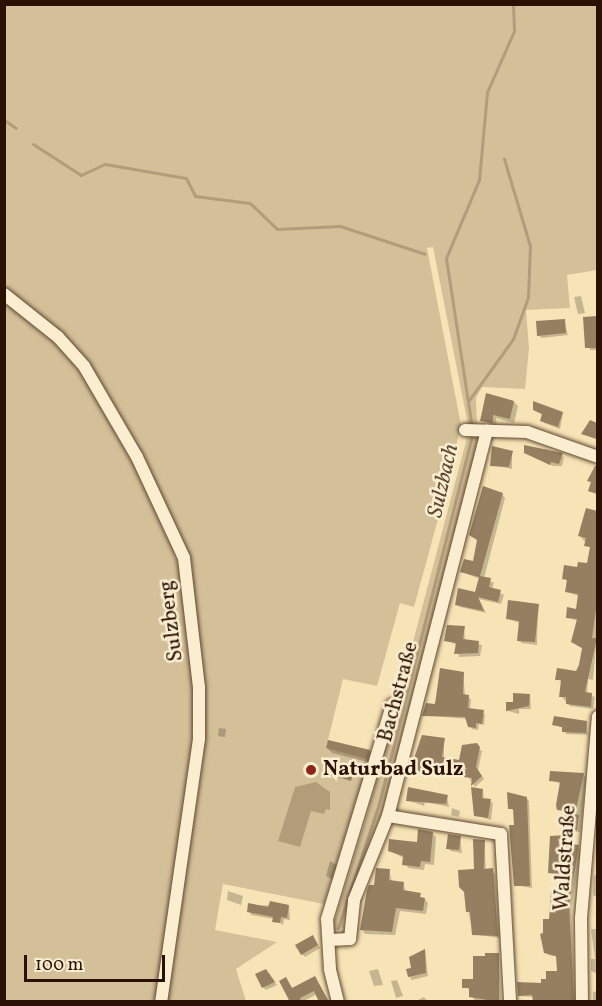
<!DOCTYPE html>
<meta charset="utf-8">
<style>
body{margin:0}
#map{position:relative;width:602px;height:1006px;overflow:hidden;background:#f7e4b6;font-family:Vollkorn,serif}
div>[style]{position:absolute}
.green>*{inset:0;background:#d4c098}
.water>*{inset:0;background:#b29c79}
.shadow>*{inset:0;background:#0003}
.stream>*{height:3px;margin:-1.5px;padding:0 1.5px;transform-origin:1.5px;border-radius:1.5px;background:#b29c79}
.building>*{inset:0;background:#957f60}
.roads{filter:drop-shadow(0 0 2px #5e4630) drop-shadow(0 0 2px #5e4630)}
.minor>*{height:12px;margin:-6px;padding:0 6px;transform-origin:6px;border-radius:6px;background:#faedd0}
.dots>*{width:16px;height:16px;translate:-50% -50%;box-sizing:border-box;border:3px solid #faedd0;border-radius:50%}
span{translate:-50% -50%;white-space:nowrap;text-align:center;line-height:1.15;-webkit-text-stroke:5px #faedd0;paint-order:stroke}
.street-label{font-size:21px;color:#2b1103}
.poi-label{font-size:21px;color:#2b1103;font-weight:700}
.left{translate:0 -50%;text-align:left}
.water-label{font-size:22px;color:#614932;font-style:italic}
.frame{position:absolute;inset:0;border:6px solid #2b1103;pointer-events:none}
.scale{position:absolute;left:24px;top:955px;width:141px;height:27px;box-sizing:border-box;border:3px solid #2b1103;border-top:0;padding-left:8px;font-size:18px;line-height:21px;white-space:nowrap;color:#2b1103;-webkit-text-stroke:4px #faedd0;paint-order:stroke}
</style>
<div id="map">
<div class="green">
<i style="clip-path:polygon(4px 5px,597px 5px,597px 270px,567px 275px,570px 308px,526px 310px,529px 348px,525px 389px,482px 387px,476px 398px,477px 425px,468px 425px,433px 247px,427px 248px,461px 425px,444px 497px,414px 607px,400px 603px,377px 686px,343px 679px,328px 740px,372px 751px,324px 904px,223px 884px,215px 930px,277px 942px,236px 969px,246px 1001px,164px 1001px,199px 788px,203px 727px,175px 526px,97px 382px,5px 289px)"></i>
<i style="clip-path:polygon(4px 299px,55px 341px,91px 386px,156px 501px,181px 572px,193px 676px,192px 759px,157px 1001px,5px 1001px)"></i>
<i style="clip-path:polygon(468px 434px,480px 437px,382px 812px,349px 900px,344px 928px,332px 930px,368px 812px)"></i>
</div>
<div class="water">
<i style="clip-path:polygon(316px 782px,330px 792px,330px 810px,326px 809px,324px 814px,311px 811px,300px 847px,278px 841px,295px 787px)"></i>
</div>
<div class="shadow">
<i style="clip-path:polygon(581px 296px,585px 313px,578px 314px,574px 297px)"></i>
<i style="clip-path:polygon(598px 318px,598px 350px,590px 350px,585px 319px)"></i>
<i style="clip-path:polygon(564px 321px,568px 335px,542px 338px,538px 335px)"></i>
<i style="clip-path:polygon(514px 402px,518px 406px,514px 423px,496px 418px,497px 426px,481px 420px)"></i>
<i style="clip-path:polygon(534px 410px,563px 413px,560px 429px,544px 423px,543px 415px)"></i>
<i style="clip-path:polygon(591px 422px,598px 424px,598px 440px,583px 434px)"></i>
<i style="clip-path:polygon(545px 449px,564px 457px,562px 466px,553px 466px,529px 455px)"></i>
<i style="clip-path:polygon(512px 452px,512px 469px,491px 465px)"></i>
<i style="clip-path:polygon(502px 494px,505px 498px,484px 578px,494px 583px,492px 589px,504px 595px,501px 604px,479px 599px,486px 613px,460px 607px,456px 604px,476px 594px,480px 579px,462px 572px,474px 563px,479px 541px,470px 535px)"></i>
<i style="clip-path:polygon(598px 507px,598px 623px,593px 680px,588px 679px,587px 694px,595px 697px,593px 709px,570px 706px,561px 696px,562px 682px,557px 679px,577px 672px,583px 649px,572px 642px,578px 621px,567px 617px,578px 610px,579px 596px,567px 592px,566px 567px,579px 569px,588px 564px,591px 549px,580px 536px)"></i>
<i style="clip-path:polygon(538px 605px,537px 645px,521px 643px,520px 623px,508px 619px)"></i>
<i style="clip-path:polygon(464px 628px,465px 641px,482px 645px,480px 656px,459px 657px,457px 645px,446px 640px)"></i>
<i style="clip-path:polygon(463px 673px,465px 696px,471px 699px,470px 710px,485px 714px,484px 725px,479px 724px,478px 730px,472px 729px,467px 719px,424px 715px)"></i>
<i style="clip-path:polygon(530px 695px,531px 709px,519px 709px,519px 714px,508px 711px,508px 704px)"></i>
<i style="clip-path:polygon(587px 722px,588px 735px,566px 734px,564px 728px,554px 725px)"></i>
<i style="clip-path:polygon(219px 728px,226px 729px,225px 737px,218px 736px)"></i>
<i style="clip-path:polygon(444px 739px,444px 759px,460px 761px,470px 743px,482px 751px,478px 770px,484px 779px,475px 787px,465px 772px,431px 767px,427px 774px,412px 770px)"></i>
<i style="clip-path:polygon(327px 748px,369px 751px,374px 756px,372px 763px,332px 753px)"></i>
<i style="clip-path:polygon(583px 774px,586px 777px,580px 832px,568px 831px,566px 813px,559px 809px,561px 784px,551px 780px)"></i>
<i style="clip-path:polygon(483px 790px,484px 800px,493px 803px,491px 820px,475px 815px)"></i>
<i style="clip-path:polygon(447px 797px,449px 807px,425px 802px,424px 806px,407px 800px)"></i>
<i style="clip-path:polygon(526px 798px,529px 801px,532px 888px,515px 885px,515px 811px,509px 808px)"></i>
<i style="clip-path:polygon(452px 808px,460px 811px,459px 817px,451px 815px)"></i>
<i style="clip-path:polygon(432px 833px,436px 837px,434px 865px,425px 864px,424px 870px,408px 868px,404px 858px,390px 851px,418px 844px)"></i>
<i style="clip-path:polygon(566px 836px,567px 845px,581px 849px,571px 909px,576px 1002px,534px 1002px,534px 997px,519px 996px,559px 972px,558px 957px,548px 955px,542px 941px,544px 921px,550px 920px,561px 893px,562px 876px,550px 873px)"></i>
<i style="clip-path:polygon(460px 837px,462px 853px,451px 851px,448px 848px)"></i>
<i style="clip-path:polygon(484px 841px,486px 870px,495px 873px,500px 938px,473px 934px,460px 872px,476px 870px)"></i>
<i style="clip-path:polygon(330px 861px,338px 866px,334px 880px,326px 876px)"></i>
<i style="clip-path:polygon(389px 871px,392px 882px,403px 883px,406px 892px,424px 898px,428px 903px,426px 914px,400px 911px,395px 935px,365px 934px,362px 930px,376px 887px)"></i>
<i style="clip-path:polygon(594px 875px,598px 876px,598px 898px,593px 895px)"></i>
<i style="clip-path:polygon(228px 891px,243px 896px,241px 905px,227px 900px)"></i>
<i style="clip-path:polygon(249px 905px,289px 906px,290px 920px,284px 919px,283px 925px,274px 919px,251px 915px)"></i>
<i style="clip-path:polygon(591px 929px,598px 929px,598px 974px,591px 971px,591px 959px,595px 959px)"></i>
<i style="clip-path:polygon(312px 937px,320px 948px,305px 957px,302px 954px)"></i>
<i style="clip-path:polygon(425px 950px,428px 976px,412px 980px,409px 976px)"></i>
<i style="clip-path:polygon(499px 955px,501px 1002px,474px 1000px,471px 990px,464px 987px,475px 981px,475px 957px)"></i>
<i style="clip-path:polygon(378px 969px,383px 985px,374px 986px,369px 971px)"></i>
<i style="clip-path:polygon(269px 974px,277px 985px,266px 990px,263px 987px)"></i>
<i style="clip-path:polygon(315px 978px,329px 1002px,320px 1002px,317px 994px,302px 1002px,286px 1002px,290px 998px,286px 979px,293px 989px)"></i>
<i style="clip-path:polygon(397px 980px,403px 996px,396px 998px,391px 981px)"></i>
<i style="clip-path:polygon(598px 991px,598px 1002px,593px 1002px,593px 992px)"></i>
<i style="clip-path:polygon(424px 997px,428px 1002px,419px 1002px,418px 1000px)"></i>
</div>
<div class="stream">
<i style="left:4px;top:120px;width:14px;rotate:34deg"></i>
<i style="left:33px;top:144px;width:57px;rotate:32.9deg"></i>
<i style="left:81px;top:175px;width:26px;rotate:-25deg"></i>
<i style="left:105px;top:164px;width:82px;rotate:9.8deg"></i>
<i style="left:186px;top:178px;width:20px;rotate:63deg"></i>
<i style="left:195px;top:196px;width:55px;rotate:7.3deg"></i>
<i style="left:250px;top:203px;width:37px;rotate:44deg"></i>
<i style="left:277px;top:229px;width:63px;rotate:-2.7deg"></i>
<i style="left:340px;top:226px;width:89px;rotate:18.2deg"></i>
<i style="left:469px;top:400px;width:75px;rotate:-54.2deg"></i>
<i style="left:513px;top:339px;width:45px;rotate:-70.3deg"></i>
<i style="left:528px;top:297px;width:51px;rotate:-87.8deg"></i>
<i style="left:530px;top:246px;width:91px;rotate:-106.6deg"></i>
<i style="left:472px;top:428px;width:172px;rotate:-98.7deg"></i>
<i style="left:446px;top:258px;width:85px;rotate:-67.1deg"></i>
<i style="left:479px;top:180px;width:88px;rotate:-84.8deg"></i>
<i style="left:487px;top:92px;width:67px;rotate:-66.1deg"></i>
<i style="left:514px;top:31px;width:27px;rotate:-92deg"></i>
<i style="left:338px;top:928px;width:132px;rotate:-71.8deg"></i>
<i style="left:379px;top:803px;width:380px;rotate:-75.8deg"></i>
</div>
<div class="building">
<i style="clip-path:polygon(597px 316px,597px 348px,585px 348px,583px 317px)"></i>
<i style="clip-path:polygon(565px 319px,566px 333px,537px 336px,536px 321px)"></i>
<i style="clip-path:polygon(486px 393px,514px 401px,510px 419px,493px 415px,493px 423px,480px 421px)"></i>
<i style="clip-path:polygon(533px 401px,563px 412px,558px 427px,540px 421px,542px 414px,533px 410px)"></i>
<i style="clip-path:polygon(590px 420px,597px 423px,597px 439px,581px 434px)"></i>
<i style="clip-path:polygon(524px 445px,563px 453px,559px 464px,551px 462px,550px 465px,524px 453px)"></i>
<i style="clip-path:polygon(492px 446px,513px 451px,509px 467px,490px 466px)"></i>
<i style="clip-path:polygon(595px 466px,597px 466px,597px 494px,588px 491px,591px 482px,587px 481px)"></i>
<i style="clip-path:polygon(483px 486px,503px 493px,480px 576px,491px 578px,489px 587px,501px 590px,498px 602px,478px 597px,484px 611px,455px 605px,458px 588px,475px 592px,479px 577px,460px 572px,464px 559px,473px 561px,477px 540px,469px 535px)"></i>
<i style="clip-path:polygon(586px 508px,597px 511px,597px 602px,592px 638px,597px 638px,585px 692px,592px 693px,591px 707px,566px 704px,566px 697px,559px 697px,561px 680px,555px 680px,557px 668px,576px 671px,579px 665px,582px 648px,571px 642px,577px 619px,566px 618px,567px 607px,576px 609px,578px 594px,565px 592px,567px 580px,562px 579px,564px 565px,577px 567px,578px 562px,587px 563px,590px 547px,584px 546px,586px 538px,578px 536px)"></i>
<i style="clip-path:polygon(508px 600px,539px 604px,535px 642px,517px 641px,519px 621px,506px 619px)"></i>
<i style="clip-path:polygon(447px 625px,465px 626px,463px 639px,479px 641px,478px 653px,454px 654px,456px 643px,444px 641px)"></i>
<i style="clip-path:polygon(440px 668px,464px 672px,463px 694px,469px 695px,468px 708px,484px 710px,482px 724px,476px 723px,476px 728px,468px 727px,465px 717px,422px 716px,426px 703px,435px 704px)"></i>
<i style="clip-path:polygon(513px 693px,530px 694px,529px 706px,506px 711px,506px 702px,513px 702px)"></i>
<i style="clip-path:polygon(554px 716px,587px 721px,586px 733px,562px 732px,562px 727px,552px 725px)"></i>
<i style="clip-path:polygon(422px 735px,445px 738px,442px 757px,459px 760px,462px 745px,477px 743px,480px 747px,476px 767px,482px 776px,471px 786px,472px 778px,463px 777px,464px 770px,428px 765px,425px 772px,410px 770px)"></i>
<i style="clip-path:polygon(328px 740px,370px 750px,367px 759px,326px 748px)"></i>
<i style="clip-path:polygon(331px 767px,353px 774px,351px 781px,328px 774px)"></i>
<i style="clip-path:polygon(550px 771px,584px 773px,575px 814px,579px 815px,577px 830px,563px 828px,565px 811px,557px 810px,556px 805px,560px 782px,549px 781px)"></i>
<i style="clip-path:polygon(408px 787px,448px 795px,446px 804px,406px 801px)"></i>
<i style="clip-path:polygon(471px 787px,483px 789px,482px 798px,491px 799px,488px 818px,474px 816px)"></i>
<i style="clip-path:polygon(507px 792px,527px 797px,530px 886px,514px 886px,509px 825px,514px 825px,513px 809px,508px 809px)"></i>
<i style="clip-path:polygon(418px 829px,433px 832px,430px 862px,421px 861px,420px 867px,402px 865px,403px 856px,388px 851px,389px 839px,417px 842px)"></i>
<i style="clip-path:polygon(448px 834px,461px 836px,459px 850px,446px 849px)"></i>
<i style="clip-path:polygon(566px 835px,565px 843px,579px 845px,569px 905px,574px 1002px,533px 1002px,532px 995px,518px 996px,517px 982px,541px 983px,541px 979px,546px 979px,546px 971px,557px 971px,556px 956px,544px 953px,540px 934px,543px 933px,543px 919px,549px 919px,551px 891px,559px 892px,560px 874px,548px 873px,550px 836px)"></i>
<i style="clip-path:polygon(473px 839px,485px 840px,484px 869px,493px 868px,498px 936px,472px 935px,470px 912px,466px 912px,464px 892px,459px 887px,458px 870px,474px 869px)"></i>
<i style="clip-path:polygon(376px 868px,390px 869px,389px 880px,404px 882px,403px 890px,421px 893px,420px 897px,425px 898px,423px 911px,396px 908px,392px 932px,360px 930px,367px 890px,369px 885px,374px 885px)"></i>
<i style="clip-path:polygon(270px 901px,289px 905px,287px 918px,281px 917px,280px 923px,272px 922px,273px 917px,247px 912px,248px 903px,268px 907px)"></i>
<i style="clip-path:polygon(313px 935px,318px 945px,301px 955px,295px 945px)"></i>
<i style="clip-path:polygon(425px 949px,426px 973px,408px 977px,406px 969px,411px 968px,409px 957px)"></i>
<i style="clip-path:polygon(485px 953px,499px 953px,499px 1002px,469px 997px,469px 988px,462px 988px,462px 979px,473px 979px,473px 956px,485px 956px)"></i>
<i style="clip-path:polygon(266px 969px,275px 982px,262px 988px,255px 974px)"></i>
<i style="clip-path:polygon(315px 976px,329px 1002px,319px 1002px,314px 991px,300px 998px,301px 1002px,290px 1002px,279px 981px,286px 977px,292px 988px)"></i>
</div>
<div class="roads">
<div class="minor">
<i style="left:4px;top:294px;width:69px;rotate:38.5deg"></i>
<i style="left:58px;top:337px;width:39px;rotate:48deg"></i>
<i style="left:84px;top:366px;width:105px;rotate:59.8deg"></i>
<i style="left:137px;top:457px;width:111px;rotate:65deg"></i>
<i style="left:184px;top:558px;width:130px;rotate:83.4deg"></i>
<i style="left:199px;top:687px;width:52px;rotate:90deg"></i>
<i style="left:199px;top:739px;width:266px;rotate:98.2deg"></i>
<i style="left:465px;top:430px;width:62px;rotate:1.8deg"></i>
<i style="left:527px;top:432px;width:75px;rotate:19.4deg"></i>
<i style="left:388px;top:816px;width:114px;rotate:9.1deg"></i>
<i style="left:501px;top:834px;width:168px;rotate:86.9deg"></i>
<i style="left:329px;top:940px;width:21px;rotate:-3deg"></i>
<i style="left:350px;top:939px;width:39px;rotate:-84deg"></i>
<i style="left:354px;top:900px;width:91px;rotate:-68deg"></i>
<i style="left:388px;top:816px;width:398px;rotate:-75.6deg"></i>
<i style="left:338px;top:1002px;width:34px;rotate:-104deg"></i>
<i style="left:330px;top:969px;width:50px;rotate:-93.4deg"></i>
<i style="left:327px;top:919px;width:224px;rotate:-73.1deg"></i>
<i style="left:582px;top:1002px;width:84px;rotate:-90.7deg"></i>
<i style="left:581px;top:918px;width:202px;rotate:-85.2deg"></i>
</div>
</div>
<div class="dots">
<i style="left:311px;top:770px;background:#8f2418"></i>
</div>
<div class="street-label">
<span style="left:172px;top:621px;rotate:-97deg">Sulzberg</span>
<span style="left:399px;top:692px;rotate:-75deg">Bachstraße</span>
<span style="left:566px;top:858px;rotate:-86deg">Waldstraße</span>
</div>
<div class="poi-label">
<span class="left" style="left:323px;top:770px">Naturbad Sulz</span>
</div>
<div class="water-label">
<span style="left:444px;top:481px;rotate:-77deg">Sulzbach</span>
</div>
<div class="frame"></div>
<div class="scale">100 m</div>
</div>
